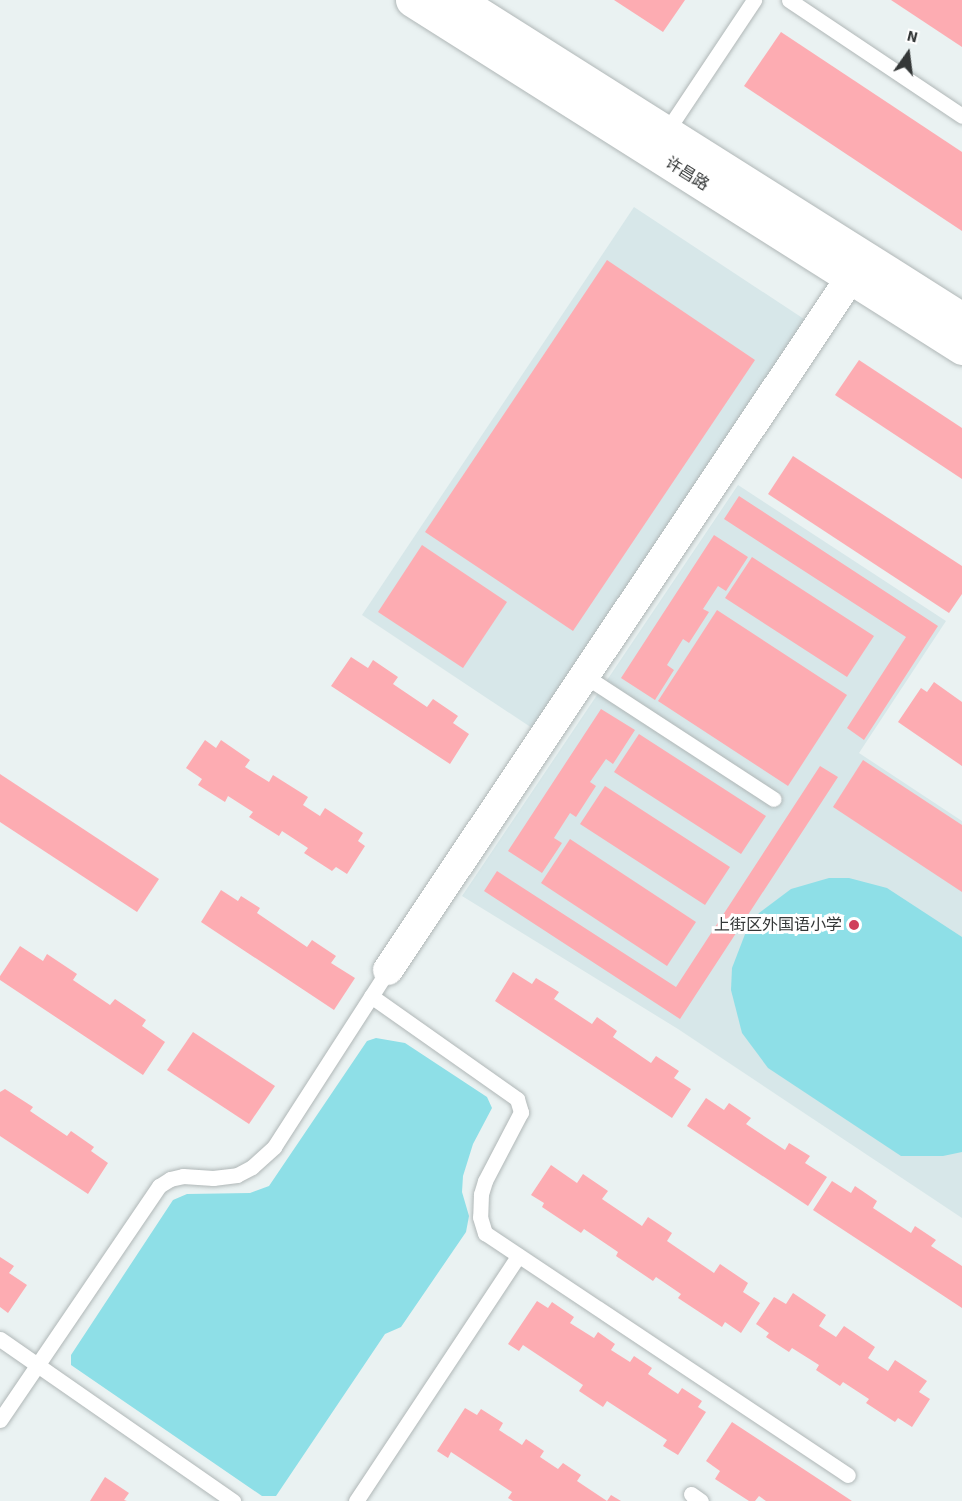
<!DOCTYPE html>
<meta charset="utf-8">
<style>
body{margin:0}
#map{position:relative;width:962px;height:1501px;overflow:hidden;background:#eaf2f2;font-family:"Source Sans 3","Noto Sans SC",sans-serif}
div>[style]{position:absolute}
.built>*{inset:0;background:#d7e7e9}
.green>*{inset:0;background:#8edfe7}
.building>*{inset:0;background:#fdacb2}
.roads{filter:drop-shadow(0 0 2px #b0b7b7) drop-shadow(0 0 2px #b0b7b7)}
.service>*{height:15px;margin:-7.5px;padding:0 7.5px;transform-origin:7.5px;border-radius:7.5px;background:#fff}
.minor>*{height:30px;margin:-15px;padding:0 15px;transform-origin:15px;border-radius:15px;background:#fff}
.tertiary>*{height:33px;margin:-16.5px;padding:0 16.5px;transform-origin:16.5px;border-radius:16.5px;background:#fff}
.dots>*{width:16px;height:16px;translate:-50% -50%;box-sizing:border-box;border:3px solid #fff;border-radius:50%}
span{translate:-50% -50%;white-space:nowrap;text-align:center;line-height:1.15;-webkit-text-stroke:6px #fff;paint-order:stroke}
.street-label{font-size:16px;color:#343737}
.poi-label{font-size:16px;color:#343737}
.right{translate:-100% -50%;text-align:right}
.north{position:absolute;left:878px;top:24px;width:60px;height:60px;-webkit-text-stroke:4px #fff;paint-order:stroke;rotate:14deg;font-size:16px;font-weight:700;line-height:24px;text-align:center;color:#343737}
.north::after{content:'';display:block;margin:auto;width:21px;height:27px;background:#343737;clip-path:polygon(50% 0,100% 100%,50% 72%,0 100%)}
</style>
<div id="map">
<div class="built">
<i style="clip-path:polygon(634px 207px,807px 321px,535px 730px,362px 615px)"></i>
<i style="clip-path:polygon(738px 485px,946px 621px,859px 753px,962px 821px,962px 1218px,678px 1029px,462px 896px)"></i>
</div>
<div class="green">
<i style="clip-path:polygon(829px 878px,849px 878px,887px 888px,962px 937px,962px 1152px,943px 1156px,901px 1156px,768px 1068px,742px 1033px,731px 990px,732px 968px,747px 929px,759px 913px,791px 889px)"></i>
<i style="clip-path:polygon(376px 1038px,405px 1043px,487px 1097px,492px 1108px,473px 1144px,463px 1176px,462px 1192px,469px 1216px,466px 1232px,401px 1327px,385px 1334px,276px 1496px,262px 1496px,71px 1365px,71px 1355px,173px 1200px,187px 1194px,250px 1193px,269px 1186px,367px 1041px)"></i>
</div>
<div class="building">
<i style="clip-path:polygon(614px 0,685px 0,663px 32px)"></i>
<i style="clip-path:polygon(891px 0,962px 0,962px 47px)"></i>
<i style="clip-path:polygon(781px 32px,962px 152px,962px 231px,744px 86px)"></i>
<i style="clip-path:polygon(607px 260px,755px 360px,573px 631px,425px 532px)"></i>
<i style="clip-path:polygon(859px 360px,962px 428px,962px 479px,835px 395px)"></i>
<i style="clip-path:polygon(793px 456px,962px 566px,962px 594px,949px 613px,768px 494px)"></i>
<i style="clip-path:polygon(739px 496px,938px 626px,864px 740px,847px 728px,906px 637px,724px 519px)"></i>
<i style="clip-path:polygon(714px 535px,748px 557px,726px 591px,718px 586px,703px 609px,709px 612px,689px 643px,683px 639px,667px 665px,674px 670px,655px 700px,621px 678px)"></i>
<i style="clip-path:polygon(422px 545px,507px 602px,463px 668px,378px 612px)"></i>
<i style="clip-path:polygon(752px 557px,874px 636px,847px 677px,725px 598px)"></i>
<i style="clip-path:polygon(717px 610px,847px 695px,788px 786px,658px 701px)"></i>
<i style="clip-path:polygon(351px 657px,368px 668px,373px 660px,398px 677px,393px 684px,427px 707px,433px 699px,458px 716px,453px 723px,469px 734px,450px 764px,331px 686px)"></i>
<i style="clip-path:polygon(934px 682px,962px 702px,962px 766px,898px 722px,921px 688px,927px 692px)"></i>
<i style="clip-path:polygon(601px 709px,635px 730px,613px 764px,606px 759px,590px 782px,596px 786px,576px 817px,570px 813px,554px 838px,562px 843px,542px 873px,508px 851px)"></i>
<i style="clip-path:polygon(639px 734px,766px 816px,741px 854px,614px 772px)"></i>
<i style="clip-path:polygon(205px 740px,216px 748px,221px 740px,250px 760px,245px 767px,269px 782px,273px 775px,308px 797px,303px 805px,320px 816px,325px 808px,363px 833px,358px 841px,365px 846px,347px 874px,336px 867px,332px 871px,304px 853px,308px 848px,282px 831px,279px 836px,249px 817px,253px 812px,228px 796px,225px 802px,198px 785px,202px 779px,186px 768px)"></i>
<i style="clip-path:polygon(863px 760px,962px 825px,962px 892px,833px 807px)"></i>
<i style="clip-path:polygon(820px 766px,838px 777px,680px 1019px,484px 891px,497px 871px,676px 987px)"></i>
<i style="clip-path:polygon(0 774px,159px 879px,137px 912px,0 822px)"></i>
<i style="clip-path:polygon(605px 786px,730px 867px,705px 905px,580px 824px)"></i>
<i style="clip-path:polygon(570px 839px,696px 922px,667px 966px,541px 883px)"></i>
<i style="clip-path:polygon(221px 890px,238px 901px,241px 896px,260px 908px,257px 913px,307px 947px,312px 940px,336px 956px,331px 963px,355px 978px,334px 1010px,201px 922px)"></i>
<i style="clip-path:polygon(20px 946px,43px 961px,47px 954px,77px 974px,73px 980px,110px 1005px,115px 999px,146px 1020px,142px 1026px,165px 1042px,143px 1075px,0 980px,0 976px)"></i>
<i style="clip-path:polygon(513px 972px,532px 984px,536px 978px,559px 992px,554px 999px,592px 1024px,597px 1017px,617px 1031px,613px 1037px,651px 1063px,656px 1056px,679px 1071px,674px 1078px,691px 1089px,672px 1118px,495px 1001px)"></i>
<i style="clip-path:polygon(193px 1032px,275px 1086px,249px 1124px,167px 1070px)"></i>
<i style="clip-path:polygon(5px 1089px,33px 1107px,30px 1111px,67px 1136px,71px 1131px,94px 1147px,91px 1151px,108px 1163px,88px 1194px,0 1136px,0 1092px)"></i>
<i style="clip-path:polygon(706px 1098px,724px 1110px,729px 1103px,751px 1118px,746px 1124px,785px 1150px,789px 1143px,810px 1156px,805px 1163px,827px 1177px,808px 1206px,687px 1126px)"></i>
<i style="clip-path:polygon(551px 1165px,577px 1183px,583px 1174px,608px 1191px,602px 1199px,642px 1226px,648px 1217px,672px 1233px,667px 1241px,714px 1273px,720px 1264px,748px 1283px,743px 1292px,760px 1303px,741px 1333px,725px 1322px,722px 1327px,678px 1298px,681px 1294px,656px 1277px,653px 1281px,616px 1256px,618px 1252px,584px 1229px,581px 1233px,542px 1207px,544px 1203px,531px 1195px)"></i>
<i style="clip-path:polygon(832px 1181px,851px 1193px,855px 1186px,877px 1201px,873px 1208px,911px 1233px,915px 1226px,936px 1240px,931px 1246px,962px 1266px,962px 1308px,813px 1210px)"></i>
<i style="clip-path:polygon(0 1257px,14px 1266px,9px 1273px,27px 1285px,8px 1313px,0 1307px)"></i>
<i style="clip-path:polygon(793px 1293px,826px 1315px,819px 1326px,836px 1337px,844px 1326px,875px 1347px,868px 1358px,888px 1371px,895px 1360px,927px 1381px,919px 1392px,930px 1399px,912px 1427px,898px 1418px,895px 1422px,866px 1403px,869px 1399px,843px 1382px,840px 1386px,816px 1370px,819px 1365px,792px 1348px,789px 1352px,766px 1337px,769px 1333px,756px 1324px,774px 1297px,786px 1304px)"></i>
<i style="clip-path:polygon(537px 1301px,548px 1308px,552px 1302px,574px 1317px,570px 1323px,594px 1338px,598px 1332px,615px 1344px,611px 1350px,630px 1362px,634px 1356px,652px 1368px,648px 1374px,678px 1394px,682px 1388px,702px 1401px,698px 1407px,706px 1412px,678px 1455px,663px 1446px,667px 1440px,607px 1401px,603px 1407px,579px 1391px,583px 1385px,523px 1345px,519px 1351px,508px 1344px)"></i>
<i style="clip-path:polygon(465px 1408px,477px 1415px,481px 1409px,503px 1423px,499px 1430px,522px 1445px,526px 1439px,544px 1451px,540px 1457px,558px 1469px,563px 1463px,581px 1475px,577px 1481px,607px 1501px,611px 1495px,621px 1501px,513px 1501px,508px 1498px,512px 1492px,451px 1452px,448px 1458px,437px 1451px)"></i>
<i style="clip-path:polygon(732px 1422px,852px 1501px,766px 1501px,759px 1496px,755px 1501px,749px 1501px,715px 1479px,720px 1471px,706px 1461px)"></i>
<i style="clip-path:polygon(105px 1477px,129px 1493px,124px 1500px,127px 1501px,90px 1501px)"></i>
</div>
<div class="roads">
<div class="service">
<i style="left:789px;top:0;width:208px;rotate:33.8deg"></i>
<i style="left:666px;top:132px;width:159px;rotate:-56.3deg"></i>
<i style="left:585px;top:676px;width:225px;rotate:33.1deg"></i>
<i style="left:371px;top:996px;width:179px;rotate:35.2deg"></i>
<i style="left:517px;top:1099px;width:14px;rotate:73deg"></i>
<i style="left:521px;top:1112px;width:78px;rotate:117.6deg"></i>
<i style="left:485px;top:1181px;width:14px;rotate:107deg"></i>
<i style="left:481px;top:1194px;width:23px;rotate:92deg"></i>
<i style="left:480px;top:1217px;width:17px;rotate:73deg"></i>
<i style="left:485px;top:1233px;width:436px;rotate:33.7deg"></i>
<i style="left:0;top:1339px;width:284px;rotate:34.8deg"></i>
<i style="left:0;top:1420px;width:283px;rotate:-55.8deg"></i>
<i style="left:159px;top:1186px;width:13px;rotate:-32deg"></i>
<i style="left:170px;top:1179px;width:13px;rotate:-13deg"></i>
<i style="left:183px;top:1176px;width:30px;rotate:4deg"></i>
<i style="left:213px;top:1178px;width:24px;rotate:-7deg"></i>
<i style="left:237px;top:1175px;width:17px;rotate:-28deg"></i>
<i style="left:252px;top:1167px;width:30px;rotate:-42deg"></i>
<i style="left:274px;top:1147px;width:211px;rotate:-57.2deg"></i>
<i style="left:691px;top:1494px;width:12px;rotate:35deg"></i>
<i style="left:356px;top:1501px;width:294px;rotate:-56.5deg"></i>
</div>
<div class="minor">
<i style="left:388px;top:970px;width:833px;rotate:-56.25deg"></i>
</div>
<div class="tertiary">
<i style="left:412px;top:0;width:651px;rotate:32.32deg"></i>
<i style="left:457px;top:0;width:597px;rotate:32.28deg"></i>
</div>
</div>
<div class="dots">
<i style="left:854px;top:925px;background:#d03f5a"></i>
</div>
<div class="street-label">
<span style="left:687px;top:174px;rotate:32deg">许昌路</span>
</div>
<div class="poi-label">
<span class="right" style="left:842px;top:925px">上街区外国语小学</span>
</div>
<div class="north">N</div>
</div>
